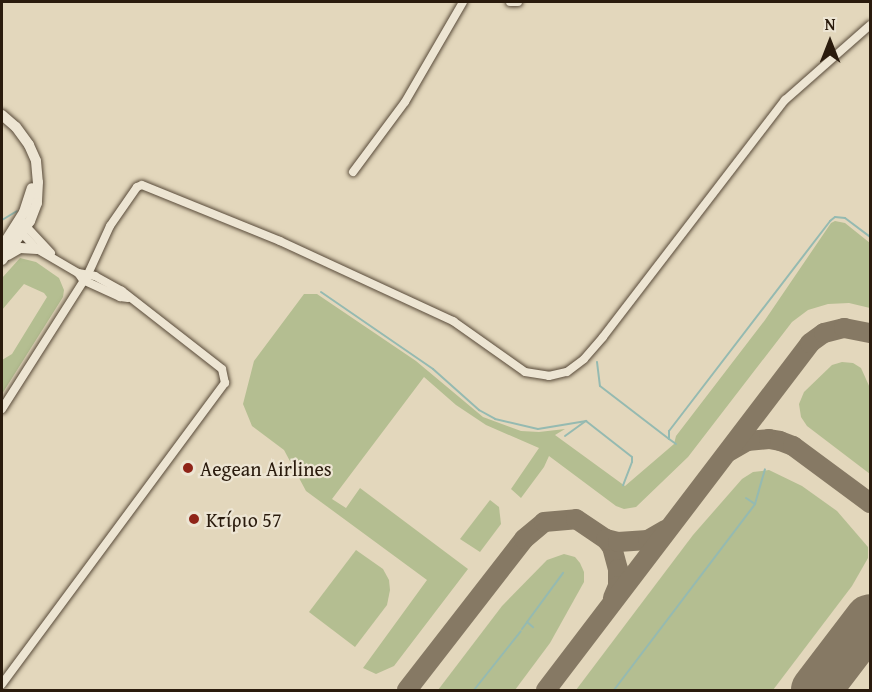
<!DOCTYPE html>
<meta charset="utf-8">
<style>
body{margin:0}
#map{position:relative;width:872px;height:692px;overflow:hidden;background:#e3d7bc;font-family:"Gentium Book Plus",serif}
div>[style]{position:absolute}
.green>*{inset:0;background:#b4be91}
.stream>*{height:2px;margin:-1px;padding:0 1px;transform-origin:1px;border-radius:1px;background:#95bab1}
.taxiway>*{height:20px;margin:-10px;padding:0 10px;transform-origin:10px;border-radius:10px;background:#867964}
.runway>*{height:50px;margin:-25px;padding:0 25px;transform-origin:25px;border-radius:25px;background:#867964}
.roads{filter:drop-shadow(0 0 2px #584a39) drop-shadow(0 0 2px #584a39)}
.minor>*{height:8px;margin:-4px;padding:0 4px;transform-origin:4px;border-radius:4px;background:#ede5d3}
.tertiary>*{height:10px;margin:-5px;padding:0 5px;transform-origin:5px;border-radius:5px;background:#ede5d3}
.dots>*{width:16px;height:16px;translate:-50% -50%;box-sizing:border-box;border:3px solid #ede5d3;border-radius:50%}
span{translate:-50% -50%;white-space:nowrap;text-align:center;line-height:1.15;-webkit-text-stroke:4.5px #ede5d3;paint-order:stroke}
.poi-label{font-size:20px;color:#2a1b0d}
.left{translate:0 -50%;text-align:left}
.frame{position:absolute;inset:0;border:3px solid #2a1b0d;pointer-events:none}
.north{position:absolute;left:800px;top:12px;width:60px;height:60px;-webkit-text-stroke:4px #ede5d3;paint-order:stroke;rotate:0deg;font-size:16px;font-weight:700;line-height:24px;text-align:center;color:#2a1b0d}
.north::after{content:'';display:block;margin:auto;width:21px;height:27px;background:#2a1b0d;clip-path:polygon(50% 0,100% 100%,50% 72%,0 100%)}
</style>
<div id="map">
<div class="green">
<i style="clip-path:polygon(835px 221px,845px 223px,870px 243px,870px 308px,849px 303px,828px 304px,808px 310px,792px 322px,688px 457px,636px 507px,624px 509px,616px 506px,549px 456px,544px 467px,521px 498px,511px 489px,539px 448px,486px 425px,456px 405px,424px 377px,332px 499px,346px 508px,360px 488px,468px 569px,394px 666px,376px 674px,363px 668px,427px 580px,306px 491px,284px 450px,252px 426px,243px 404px,254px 361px,304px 294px,317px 294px,416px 361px,483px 417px,521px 431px,539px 432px,565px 429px,555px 435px,625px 486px,674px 444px,676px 436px,765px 320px,831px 223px)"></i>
<i style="clip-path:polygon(20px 258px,36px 262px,59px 278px,64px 290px,63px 297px,2px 394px,2px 360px,12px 354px,47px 297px,44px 293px,24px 284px,2px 310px,2px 278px)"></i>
<i style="clip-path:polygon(842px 362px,853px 363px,861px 368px,870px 388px,870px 474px,807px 426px,801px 417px,799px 404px,804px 392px,832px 365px)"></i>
<i style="clip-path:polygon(769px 470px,802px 486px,837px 511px,868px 547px,868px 558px,852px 586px,773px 690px,576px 690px,693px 535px,742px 479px,753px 472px)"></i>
<i style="clip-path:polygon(490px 500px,499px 507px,501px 524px,480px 552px,460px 539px)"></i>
<i style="clip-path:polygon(356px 550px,383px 569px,389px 580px,390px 590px,387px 605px,355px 647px,309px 612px)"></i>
<i style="clip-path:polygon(564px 554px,575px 557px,580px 563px,584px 572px,584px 582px,550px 643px,515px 690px,438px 690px,502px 606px,547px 560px)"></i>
</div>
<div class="stream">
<i style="left:2px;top:220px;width:17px;rotate:-31deg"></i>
<i style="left:321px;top:292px;width:136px;rotate:34.5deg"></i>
<i style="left:433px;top:369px;width:62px;rotate:41.7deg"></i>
<i style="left:479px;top:410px;width:18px;rotate:29deg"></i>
<i style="left:495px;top:419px;width:44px;rotate:13.1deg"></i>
<i style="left:538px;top:429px;width:49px;rotate:-9.5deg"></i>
<i style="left:597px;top:362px;width:24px;rotate:83deg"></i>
<i style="left:600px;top:386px;width:87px;rotate:37.5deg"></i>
<i style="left:565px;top:436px;width:26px;rotate:-36deg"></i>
<i style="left:586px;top:421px;width:58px;rotate:38deg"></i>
<i style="left:632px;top:457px;width:5px;rotate:90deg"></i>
<i style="left:632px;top:462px;width:25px;rotate:111deg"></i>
<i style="left:676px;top:444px;width:9px;rotate:-144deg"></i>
<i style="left:669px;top:439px;width:8px;rotate:-90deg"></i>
<i style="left:669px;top:431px;width:265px;rotate:-52.5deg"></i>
<i style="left:830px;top:221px;width:6px;rotate:-39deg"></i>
<i style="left:835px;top:217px;width:10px;rotate:6deg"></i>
<i style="left:845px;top:218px;width:31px;rotate:37deg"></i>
<i style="left:746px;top:498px;width:11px;rotate:34deg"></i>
<i style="left:527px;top:622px;width:61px;rotate:-53.7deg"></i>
<i style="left:522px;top:629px;width:9px;rotate:-54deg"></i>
<i style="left:527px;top:622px;width:8px;rotate:40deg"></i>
<i style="left:474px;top:690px;width:75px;rotate:-51.5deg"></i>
<i style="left:614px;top:690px;width:233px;rotate:-52.8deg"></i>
<i style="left:755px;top:504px;width:36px;rotate:-74deg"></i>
</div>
<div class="taxiway">
<i style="left:728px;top:452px;width:22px;rotate:-30deg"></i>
<i style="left:747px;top:441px;width:22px;rotate:-5deg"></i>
<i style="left:769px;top:439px;width:11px;rotate:10deg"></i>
<i style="left:780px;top:441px;width:14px;rotate:21deg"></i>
<i style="left:793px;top:446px;width:96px;rotate:36.5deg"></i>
<i style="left:606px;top:539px;width:10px;rotate:53deg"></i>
<i style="left:612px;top:547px;width:23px;rotate:75deg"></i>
<i style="left:618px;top:569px;width:17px;rotate:90deg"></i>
<i style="left:618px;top:586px;width:13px;rotate:113deg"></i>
<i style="left:407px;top:690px;width:191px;rotate:-52.2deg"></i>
<i style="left:524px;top:539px;width:26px;rotate:-40deg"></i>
<i style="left:544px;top:522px;width:32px;rotate:-5deg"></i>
<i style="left:576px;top:519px;width:36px;rotate:34deg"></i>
<i style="left:606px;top:539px;width:12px;rotate:14deg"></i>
<i style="left:618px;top:542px;width:30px;rotate:-4deg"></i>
<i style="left:648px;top:540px;width:20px;rotate:-30deg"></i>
<i style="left:546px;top:690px;width:436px;rotate:-52.7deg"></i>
<i style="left:810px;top:343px;width:17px;rotate:-36deg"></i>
<i style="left:824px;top:333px;width:21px;rotate:-14deg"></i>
<i style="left:844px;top:328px;width:26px;rotate:11deg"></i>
</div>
<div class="runway">
<i style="left:816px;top:690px;width:89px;rotate:-52.7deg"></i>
</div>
<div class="roads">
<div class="minor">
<i style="left:510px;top:2px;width:8px"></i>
<i style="left:353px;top:172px;width:87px;rotate:-53.4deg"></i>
<i style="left:405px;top:102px;width:116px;rotate:-59.9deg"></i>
<i style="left:23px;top:223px;width:41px;rotate:47deg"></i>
<i style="left:19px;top:230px;width:26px;rotate:47deg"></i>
<i style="left:37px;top:249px;width:48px;rotate:30.3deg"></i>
<i style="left:78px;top:273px;width:9px;rotate:54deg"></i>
<i style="left:83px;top:280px;width:41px;rotate:24.7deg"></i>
<i style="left:120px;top:297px;width:8px;rotate:7deg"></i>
<i style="left:2px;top:409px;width:160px;rotate:-57.5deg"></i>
<i style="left:88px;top:274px;width:53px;rotate:-65.4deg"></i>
<i style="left:110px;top:226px;width:47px;rotate:-55.3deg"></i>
<i style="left:137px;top:187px;width:5px;rotate:-22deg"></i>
<i style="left:142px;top:185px;width:149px;rotate:22.1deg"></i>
<i style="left:280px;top:241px;width:191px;rotate:24.8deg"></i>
<i style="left:453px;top:321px;width:88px;rotate:35.3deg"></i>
<i style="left:525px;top:372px;width:24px;rotate:9deg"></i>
<i style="left:549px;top:376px;width:18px;rotate:-13deg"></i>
<i style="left:567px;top:372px;width:21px;rotate:-37deg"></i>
<i style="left:584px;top:359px;width:29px;rotate:-49deg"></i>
<i style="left:603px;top:337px;width:299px;rotate:-52.5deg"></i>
<i style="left:785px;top:100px;width:113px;rotate:-41.4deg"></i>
<i style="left:2px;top:684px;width:375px;rotate:-53.5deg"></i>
<i style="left:225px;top:383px;width:14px;rotate:-102deg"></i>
<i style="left:222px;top:369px;width:127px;rotate:-142deg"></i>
<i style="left:122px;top:291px;width:31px;rotate:-151deg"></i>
<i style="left:95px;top:276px;width:17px;rotate:-170deg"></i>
</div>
<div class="tertiary">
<i style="left:2px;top:115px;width:18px;rotate:41deg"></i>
<i style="left:16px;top:127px;width:22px;rotate:54deg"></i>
<i style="left:29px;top:145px;width:17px;rotate:66deg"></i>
<i style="left:36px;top:161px;width:21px;rotate:85deg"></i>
<i style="left:38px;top:182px;width:21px;rotate:93deg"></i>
<i style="left:37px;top:203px;width:19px;rotate:111deg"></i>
<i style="left:30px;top:221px;width:48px;rotate:125.7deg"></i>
<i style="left:2px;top:247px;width:41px;rotate:-57.8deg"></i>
<i style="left:24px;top:212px;width:25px;rotate:-72deg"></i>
<i style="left:8px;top:255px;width:14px;rotate:-30deg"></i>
<i style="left:20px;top:248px;width:17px;rotate:3deg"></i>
</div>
</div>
<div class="dots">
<i style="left:188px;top:468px;background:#8f2418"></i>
<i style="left:194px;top:519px;background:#8f2418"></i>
</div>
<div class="poi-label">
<span class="left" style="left:200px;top:468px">Aegean Airlines</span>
<span class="left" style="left:206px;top:519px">Κτίριο 57</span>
</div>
<div class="frame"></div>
<div class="north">N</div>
</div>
